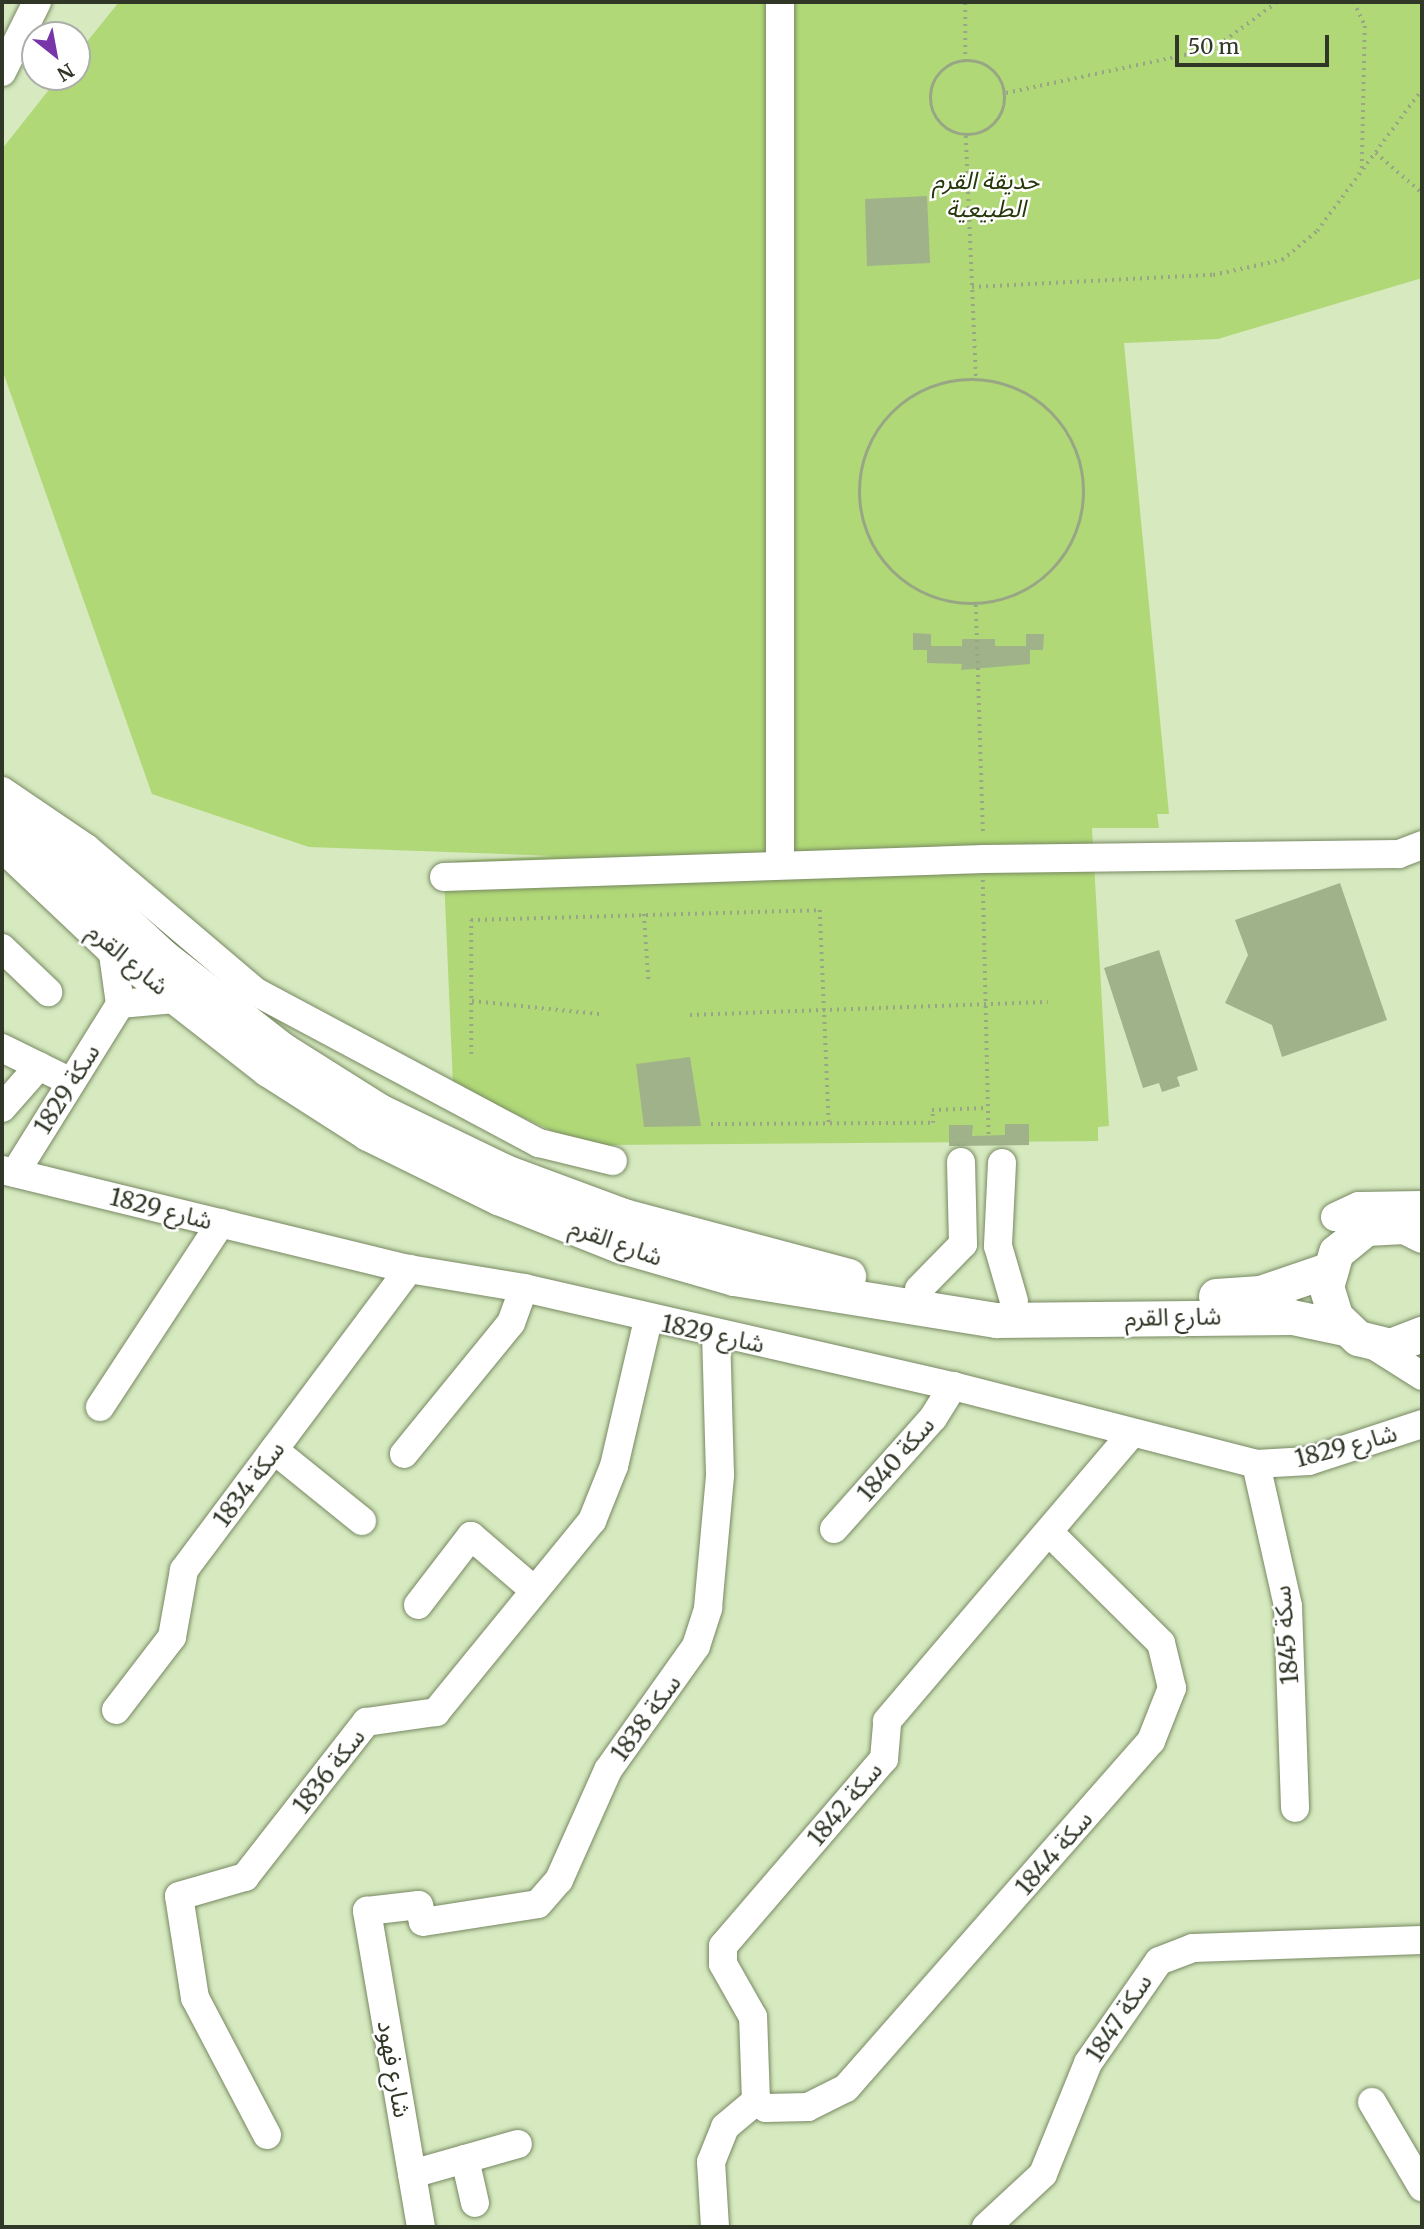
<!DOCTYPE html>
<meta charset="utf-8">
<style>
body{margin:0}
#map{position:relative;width:1424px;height:2229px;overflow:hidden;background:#d6e9bf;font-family:Merriweather,"Noto Sans Arabic",serif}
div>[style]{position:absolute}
.green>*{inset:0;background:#b0d877}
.building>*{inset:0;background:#a0b28a}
.path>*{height:3.5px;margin-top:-1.75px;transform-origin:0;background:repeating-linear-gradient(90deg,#98a686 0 2px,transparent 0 7px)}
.path>.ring{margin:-1.75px;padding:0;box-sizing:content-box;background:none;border:3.5px solid #98a686;border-radius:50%}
.roads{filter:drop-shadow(0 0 2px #788963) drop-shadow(0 0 2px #788963)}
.minor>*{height:28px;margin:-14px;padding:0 14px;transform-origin:14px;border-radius:14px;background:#fff}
.major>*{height:35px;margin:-17.5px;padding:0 17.5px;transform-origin:17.5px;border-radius:17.5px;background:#fff}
span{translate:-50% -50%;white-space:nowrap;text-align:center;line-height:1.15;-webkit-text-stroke:5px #fff;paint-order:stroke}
.park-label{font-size:24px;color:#27370c;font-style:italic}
.street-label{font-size:24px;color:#303727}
.frame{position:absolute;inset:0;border:4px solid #303727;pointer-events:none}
.north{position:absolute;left:21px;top:21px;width:70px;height:70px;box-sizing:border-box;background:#fff;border:2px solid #acafa9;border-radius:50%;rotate:149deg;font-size:19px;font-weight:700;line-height:28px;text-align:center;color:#303727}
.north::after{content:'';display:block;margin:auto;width:24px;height:32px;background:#7835a9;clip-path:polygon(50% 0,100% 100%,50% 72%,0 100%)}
.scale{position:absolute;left:1175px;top:35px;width:154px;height:32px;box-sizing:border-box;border:4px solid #303727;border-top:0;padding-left:9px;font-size:21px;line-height:24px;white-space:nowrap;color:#303727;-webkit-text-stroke:5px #fff;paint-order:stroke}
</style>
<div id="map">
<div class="green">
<i style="clip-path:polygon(119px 2px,1422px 2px,1422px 278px,1218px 339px,1124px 343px,1169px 814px,1157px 814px,1159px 828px,1092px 828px,1109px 1126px,1098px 1127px,1098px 1141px,606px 1145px,561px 1135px,453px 1085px,444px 876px,456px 875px,455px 861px,555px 856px,309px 847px,152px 794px,2px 369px,2px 149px,59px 77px,77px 77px,77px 54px)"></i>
</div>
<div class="building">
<i style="clip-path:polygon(927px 196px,930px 263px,867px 266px,865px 199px)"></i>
<i style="clip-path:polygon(913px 633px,931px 634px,931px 646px,962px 646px,962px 639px,995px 639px,995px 646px,1026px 646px,1026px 634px,1044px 634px,1043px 650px,1030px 650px,1030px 664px,961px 670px,962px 664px,927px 663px,927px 650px,913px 650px)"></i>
<i style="clip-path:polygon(1340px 883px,1387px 1020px,1282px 1057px,1272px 1025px,1225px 1003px,1248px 955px,1235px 920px)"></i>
<i style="clip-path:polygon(1159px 950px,1198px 1070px,1177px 1077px,1180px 1086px,1162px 1092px,1159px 1083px,1143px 1088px,1104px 968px)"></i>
<i style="clip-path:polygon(690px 1057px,701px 1126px,644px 1127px,636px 1064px)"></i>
<i style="clip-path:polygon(1005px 1124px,1029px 1124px,1029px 1145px,949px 1146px,949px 1125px,973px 1125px,972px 1136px,1005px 1135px)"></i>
</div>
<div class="path">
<i style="left:1354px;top:2px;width:26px;rotate:65deg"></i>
<i style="left:1365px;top:26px;width:143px;rotate:91.2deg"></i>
<i class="ring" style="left:931px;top:61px;width:70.5px;height:70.5px"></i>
<i style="left:965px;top:61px;width:59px;rotate:-90deg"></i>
<i style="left:1006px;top:93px;width:212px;rotate:-12deg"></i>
<i style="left:1213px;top:49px;width:79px;rotate:-36.3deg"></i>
<i style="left:966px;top:136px;width:243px;rotate:87.6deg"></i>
<i style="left:1376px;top:153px;width:61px;rotate:41deg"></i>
<i style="left:972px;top:287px;width:241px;rotate:-2.9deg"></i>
<i style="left:1213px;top:275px;width:71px;rotate:-12.3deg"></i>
<i style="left:1282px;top:260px;width:45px;rotate:-39.6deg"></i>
<i style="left:1317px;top:231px;width:177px;rotate:-53.5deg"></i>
<i class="ring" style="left:860px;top:380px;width:220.5px;height:220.5px"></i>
<i style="left:976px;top:605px;width:229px;rotate:88.2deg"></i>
<i style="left:983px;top:880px;width:255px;rotate:88.7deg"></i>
<i style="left:644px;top:914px;width:69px;rotate:85.9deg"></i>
<i style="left:472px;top:1001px;width:130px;rotate:5.8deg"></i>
<i style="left:690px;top:1015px;width:358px;rotate:-2.1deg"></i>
<i style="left:471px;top:1054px;width:134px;rotate:-90deg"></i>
<i style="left:471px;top:920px;width:349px;rotate:-1.6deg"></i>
<i style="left:820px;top:910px;width:213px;rotate:87.6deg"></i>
<i style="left:711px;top:1124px;width:222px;rotate:-0.3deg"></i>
<i style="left:933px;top:1123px;width:13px;rotate:-94deg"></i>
<i style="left:932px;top:1110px;width:55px;rotate:-2.1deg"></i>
</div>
<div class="roads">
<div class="minor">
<i style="left:780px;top:2px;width:862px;rotate:90deg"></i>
<i style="left:2px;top:72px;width:78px;rotate:-63.4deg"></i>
<i style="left:2px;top:791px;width:102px;rotate:34.2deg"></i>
<i style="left:86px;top:848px;width:223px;rotate:40.3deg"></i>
<i style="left:256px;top:992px;width:321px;rotate:28.1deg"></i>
<i style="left:539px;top:1143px;width:76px;rotate:13.7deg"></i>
<i style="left:444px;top:877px;width:540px;rotate:-1.91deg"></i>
<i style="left:984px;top:859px;width:415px;rotate:-0.7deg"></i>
<i style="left:1399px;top:854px;width:25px;rotate:-21deg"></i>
<i style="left:2px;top:948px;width:64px;rotate:43.7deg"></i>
<i style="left:120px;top:1004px;width:55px;rotate:-5.2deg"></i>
<i style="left:2px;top:1048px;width:77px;rotate:26.2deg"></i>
<i style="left:2px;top:1108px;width:56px;rotate:-48.6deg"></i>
<i style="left:1002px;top:1163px;width:83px;rotate:92.8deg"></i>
<i style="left:998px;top:1246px;width:57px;rotate:73.8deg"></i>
<i style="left:2px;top:1170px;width:419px;rotate:13.7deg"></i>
<i style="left:409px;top:1269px;width:117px;rotate:9.4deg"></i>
<i style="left:524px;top:1288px;width:440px;rotate:12.9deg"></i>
<i style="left:953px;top:1386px;width:313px;rotate:14.4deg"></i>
<i style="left:1256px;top:1464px;width:53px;rotate:-3.2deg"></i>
<i style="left:1309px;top:1461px;width:119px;rotate:-18.1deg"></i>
<i style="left:15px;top:1173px;width:199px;rotate:-58.1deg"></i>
<i style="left:120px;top:1004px;width:58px;rotate:-98deg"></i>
<i style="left:1335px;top:1217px;width:26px;rotate:-25deg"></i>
<i style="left:1359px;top:1206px;width:63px;rotate:-0.9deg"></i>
<i style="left:919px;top:1289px;width:63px;rotate:-45.6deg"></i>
<i style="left:963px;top:1244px;width:82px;rotate:-91.4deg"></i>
<i style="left:1373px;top:1345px;width:58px;rotate:32.3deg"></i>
<i style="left:100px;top:1407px;width:220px;rotate:-56.7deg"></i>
<i style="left:274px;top:1450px;width:113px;rotate:38.9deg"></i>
<i style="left:404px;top:1454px;width:169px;rotate:-50.8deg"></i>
<i style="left:511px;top:1323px;width:37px;rotate:-70deg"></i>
<i style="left:1256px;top:1464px;width:146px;rotate:77.3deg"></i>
<i style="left:1288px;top:1606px;width:202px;rotate:88deg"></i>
<i style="left:834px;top:1529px;width:149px;rotate:-48.3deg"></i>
<i style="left:933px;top:1418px;width:38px;rotate:-58deg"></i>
<i style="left:418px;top:1605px;width:87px;rotate:-52.5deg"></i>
<i style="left:471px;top:1536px;width:83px;rotate:40.6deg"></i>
<i style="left:116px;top:1710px;width:92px;rotate:-52.5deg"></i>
<i style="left:172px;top:1637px;width:68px;rotate:-79.8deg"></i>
<i style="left:184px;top:1570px;width:376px;rotate:-53.2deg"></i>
<i style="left:756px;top:2101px;width:84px;rotate:-92deg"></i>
<i style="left:753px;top:2017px;width:61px;rotate:-119.5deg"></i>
<i style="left:723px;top:1964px;width:18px;rotate:-90deg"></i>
<i style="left:723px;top:1946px;width:247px;rotate:-49.3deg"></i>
<i style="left:884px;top:1759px;width:38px;rotate:-85deg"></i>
<i style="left:887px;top:1721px;width:378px;rotate:-49.6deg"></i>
<i style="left:756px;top:2101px;width:12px;rotate:35deg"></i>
<i style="left:766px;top:2108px;width:42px;rotate:-1.4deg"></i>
<i style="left:808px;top:2107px;width:42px;rotate:-26.6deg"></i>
<i style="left:846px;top:2088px;width:462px;rotate:-48.7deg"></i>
<i style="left:1151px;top:1741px;width:57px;rotate:-68.4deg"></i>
<i style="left:1172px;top:1688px;width:46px;rotate:-103.7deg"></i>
<i style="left:1161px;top:1643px;width:158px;rotate:-135.3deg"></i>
<i style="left:1372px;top:2102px;width:99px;rotate:59.5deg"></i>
<i style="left:267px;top:2135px;width:155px;rotate:-117.7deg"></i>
<i style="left:195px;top:1998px;width:103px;rotate:-98.9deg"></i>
<i style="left:179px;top:1896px;width:69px;rotate:-16.1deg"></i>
<i style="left:245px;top:1877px;width:197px;rotate:-52deg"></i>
<i style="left:366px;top:1722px;width:71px;rotate:-8.1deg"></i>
<i style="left:436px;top:1712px;width:247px;rotate:-50.8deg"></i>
<i style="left:592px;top:1521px;width:59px;rotate:-68.2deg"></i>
<i style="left:614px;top:1466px;width:150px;rotate:-76.9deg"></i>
<i style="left:465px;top:2159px;width:45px;rotate:77.2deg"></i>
<i style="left:412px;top:2174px;width:110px;rotate:-15.8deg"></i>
<i style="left:421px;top:2227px;width:321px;rotate:-99.7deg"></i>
<i style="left:367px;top:1911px;width:52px;rotate:-6.6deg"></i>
<i style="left:419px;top:1905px;width:17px;rotate:77deg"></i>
<i style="left:423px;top:1922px;width:116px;rotate:-8.9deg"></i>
<i style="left:538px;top:1904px;width:32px;rotate:-49deg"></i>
<i style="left:559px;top:1880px;width:120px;rotate:-66deg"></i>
<i style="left:608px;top:1770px;width:152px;rotate:-54.6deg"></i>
<i style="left:696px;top:1646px;width:40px;rotate:-72deg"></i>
<i style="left:708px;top:1608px;width:134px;rotate:-84.8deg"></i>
<i style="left:720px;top:1475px;width:141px;rotate:-91.6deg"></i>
<i style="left:715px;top:2227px;width:65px;rotate:-93.5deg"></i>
<i style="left:711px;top:2162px;width:38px;rotate:-68deg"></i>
<i style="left:725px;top:2127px;width:40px;rotate:-40deg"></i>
<i style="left:986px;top:2227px;width:78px;rotate:-42.9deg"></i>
<i style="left:1043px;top:2174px;width:120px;rotate:-67.9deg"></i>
<i style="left:1088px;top:2063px;width:124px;rotate:-55.2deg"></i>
<i style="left:1159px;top:1961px;width:36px;rotate:-21deg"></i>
<i style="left:1193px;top:1948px;width:229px;rotate:-2deg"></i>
</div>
<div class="major">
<i style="left:2px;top:807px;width:220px;rotate:43deg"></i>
<i style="left:163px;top:957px;width:151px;rotate:38deg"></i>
<i style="left:282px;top:1050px;width:115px;rotate:32.2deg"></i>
<i style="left:379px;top:1111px;width:140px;rotate:25.8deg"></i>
<i style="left:505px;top:1172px;width:126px;rotate:20.4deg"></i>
<i style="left:623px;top:1216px;width:233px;rotate:14.9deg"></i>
<i style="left:2px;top:843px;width:151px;rotate:43.4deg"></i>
<i style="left:112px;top:947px;width:198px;rotate:38deg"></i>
<i style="left:268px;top:1069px;width:119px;rotate:32.6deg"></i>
<i style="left:368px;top:1133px;width:145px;rotate:26.2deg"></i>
<i style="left:498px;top:1197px;width:130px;rotate:21.6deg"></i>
<i style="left:619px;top:1245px;width:120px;rotate:16deg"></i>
<i style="left:734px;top:1278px;width:265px;rotate:9.1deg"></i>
<i style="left:996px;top:1320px;width:296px;rotate:-0.6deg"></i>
<i style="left:1292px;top:1317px;width:53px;rotate:11.9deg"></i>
<i style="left:1422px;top:1235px;width:20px;rotate:-153deg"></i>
<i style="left:1404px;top:1226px;width:38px;rotate:177deg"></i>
<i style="left:1366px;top:1228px;width:38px;rotate:141deg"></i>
<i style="left:1336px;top:1252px;width:35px;rotate:106deg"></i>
<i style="left:1326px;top:1286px;width:31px;rotate:73deg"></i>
<i style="left:1335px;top:1316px;width:32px;rotate:44deg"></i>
<i style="left:1358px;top:1338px;width:33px;rotate:14deg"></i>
<i style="left:1390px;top:1346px;width:34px;rotate:-21deg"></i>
<i style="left:1216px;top:1296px;width:44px;rotate:-3.9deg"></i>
<i style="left:1260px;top:1293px;width:72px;rotate:-18.7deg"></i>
</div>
</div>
<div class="park-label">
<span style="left:986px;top:195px">حديقة القرم<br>الطبيعية</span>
</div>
<div class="street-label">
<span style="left:128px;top:959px;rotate:40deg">شارع القرم</span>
<span style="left:67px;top:1089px;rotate:-58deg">سكة 1829</span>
<span style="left:161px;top:1209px;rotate:14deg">1829 شارع</span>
<span style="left:616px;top:1242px;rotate:20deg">شارع القرم</span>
<span style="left:1173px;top:1317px;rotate:-1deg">شارع القرم</span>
<span style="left:713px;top:1334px;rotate:12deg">1829 شارع</span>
<span style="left:1346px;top:1446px;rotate:-15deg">1829 شارع</span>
<span style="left:896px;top:1459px;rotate:-49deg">سكة 1840</span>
<span style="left:249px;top:1484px;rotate:-53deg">سكة 1834</span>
<span style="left:1286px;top:1635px;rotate:-95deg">1845 سكة</span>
<span style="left:646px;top:1718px;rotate:-54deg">1838 سكة</span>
<span style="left:329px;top:1771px;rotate:-52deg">سكة 1836</span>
<span style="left:845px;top:1804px;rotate:-50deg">سكة 1842</span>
<span style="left:1054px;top:1853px;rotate:-49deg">سكة 1844</span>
<span style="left:1119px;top:2018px;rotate:-57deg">سكة 1847</span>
<span style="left:394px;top:2069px;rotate:80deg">شارع فهود</span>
</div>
<div class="frame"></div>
<div class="north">N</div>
<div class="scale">50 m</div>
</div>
